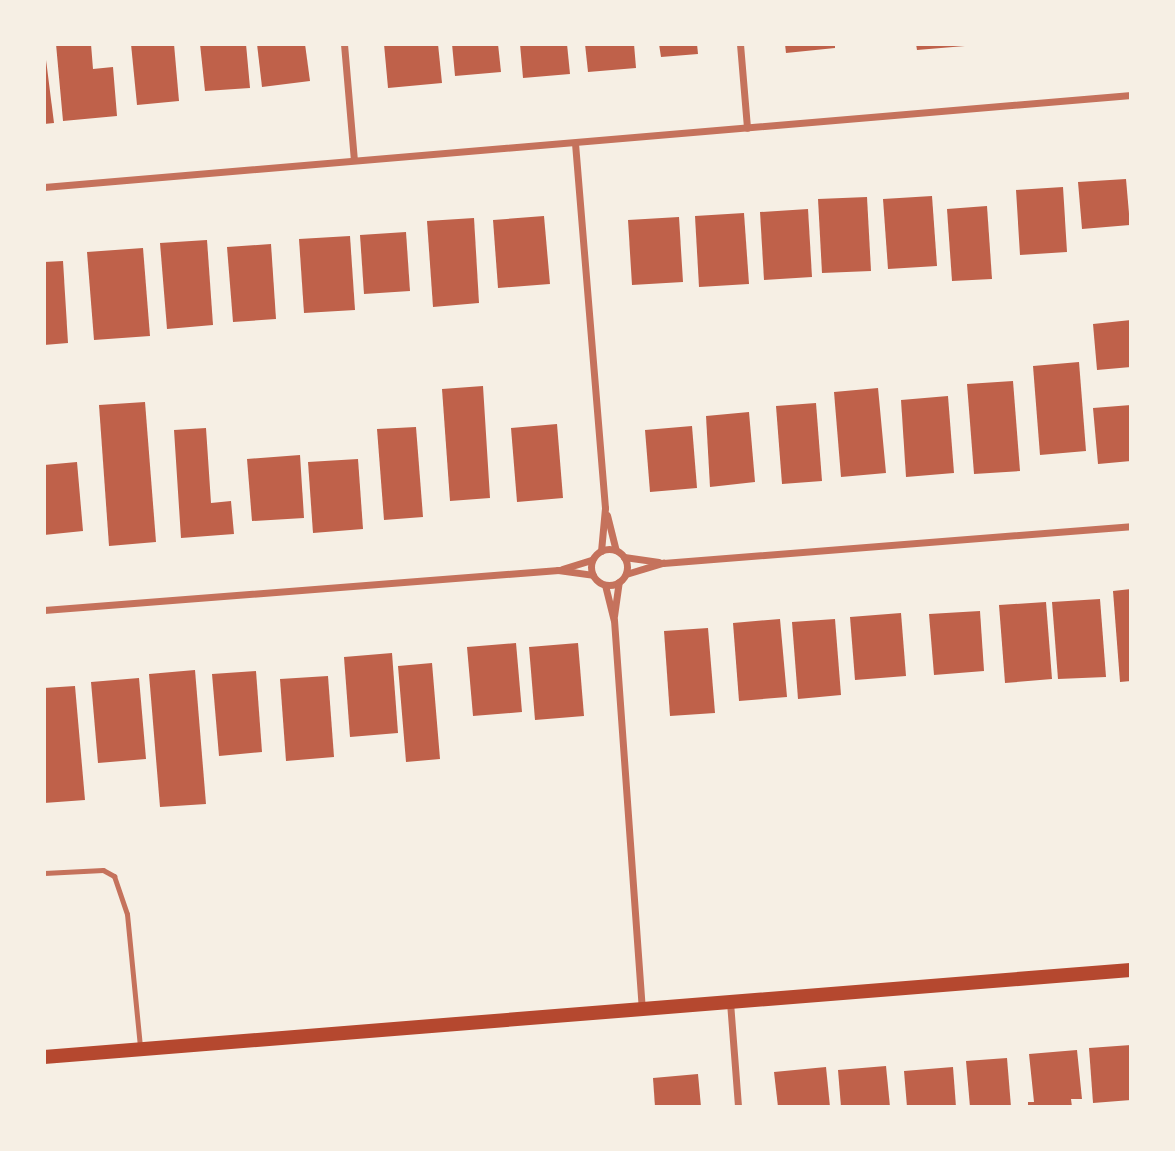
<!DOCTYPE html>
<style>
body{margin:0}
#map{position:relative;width:1175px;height:1151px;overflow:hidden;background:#f6efe4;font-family:Barlow,sans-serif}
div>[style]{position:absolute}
.building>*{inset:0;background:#bf614a}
.service>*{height:5px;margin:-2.5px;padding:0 2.5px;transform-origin:2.5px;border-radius:2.5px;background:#c5725c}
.minor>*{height:7px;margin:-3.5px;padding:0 3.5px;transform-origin:3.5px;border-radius:3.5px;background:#c5725c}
.minor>.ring{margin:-3.5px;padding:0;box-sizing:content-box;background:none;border:7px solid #c5725c;border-radius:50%}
.secondary>*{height:14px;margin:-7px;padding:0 7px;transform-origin:7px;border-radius:7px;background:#b5482f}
span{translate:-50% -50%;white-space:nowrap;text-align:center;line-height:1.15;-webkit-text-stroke:5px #f6efe4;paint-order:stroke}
.frame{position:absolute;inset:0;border:46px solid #f6efe4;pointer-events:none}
</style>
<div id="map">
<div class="building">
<i style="clip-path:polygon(44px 44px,54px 123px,44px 124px)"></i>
<i style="clip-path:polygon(56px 44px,91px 44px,93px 69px,113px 67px,117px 116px,63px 121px)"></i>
<i style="clip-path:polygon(131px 44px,174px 44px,179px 101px,137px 105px)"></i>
<i style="clip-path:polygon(200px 44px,246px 44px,250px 88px,205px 91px)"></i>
<i style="clip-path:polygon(257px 44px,305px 44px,310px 81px,262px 87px)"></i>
<i style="clip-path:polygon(384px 44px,438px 44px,442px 83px,388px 88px)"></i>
<i style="clip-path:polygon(452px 44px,498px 44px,501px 72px,455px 76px)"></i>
<i style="clip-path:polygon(520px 44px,567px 44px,570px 74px,523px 78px)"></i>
<i style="clip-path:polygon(585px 44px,634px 44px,636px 68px,588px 72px)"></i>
<i style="clip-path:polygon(659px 44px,697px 44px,698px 54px,661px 57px)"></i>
<i style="clip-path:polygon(785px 44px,835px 44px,835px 48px,786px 53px)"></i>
<i style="clip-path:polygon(916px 44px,965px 44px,965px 46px,917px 50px)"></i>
<i style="clip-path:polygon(1126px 179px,1130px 225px,1082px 229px,1078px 182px)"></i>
<i style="clip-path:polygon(1063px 187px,1067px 252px,1020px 255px,1016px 190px)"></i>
<i style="clip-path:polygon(932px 196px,937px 266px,888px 269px,883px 199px)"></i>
<i style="clip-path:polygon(867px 197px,871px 271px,822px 273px,818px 199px)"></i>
<i style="clip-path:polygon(987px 206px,992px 279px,952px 281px,947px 209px)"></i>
<i style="clip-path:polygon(808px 209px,812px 277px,764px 280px,760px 212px)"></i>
<i style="clip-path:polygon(744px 213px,749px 284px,699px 287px,695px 216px)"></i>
<i style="clip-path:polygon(544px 216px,550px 284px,498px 288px,493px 220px)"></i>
<i style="clip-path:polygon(679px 217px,683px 282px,632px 285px,628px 220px)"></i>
<i style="clip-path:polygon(474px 218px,479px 303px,433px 307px,427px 221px)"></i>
<i style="clip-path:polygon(406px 232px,410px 291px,364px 294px,360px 235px)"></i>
<i style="clip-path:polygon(350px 236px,355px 310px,304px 313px,299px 239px)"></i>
<i style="clip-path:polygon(207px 240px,213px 325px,167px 329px,160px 243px)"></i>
<i style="clip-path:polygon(271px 244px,276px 319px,233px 322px,227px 247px)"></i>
<i style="clip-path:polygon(143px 248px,150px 336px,94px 340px,87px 252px)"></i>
<i style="clip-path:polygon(63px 261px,68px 343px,44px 345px,44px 262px)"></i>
<i style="clip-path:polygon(1131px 320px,1131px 367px,1097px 370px,1093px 324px)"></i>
<i style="clip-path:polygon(1079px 362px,1086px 451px,1040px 455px,1033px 366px)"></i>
<i style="clip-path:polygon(1013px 381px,1020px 471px,974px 474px,967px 384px)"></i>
<i style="clip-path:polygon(483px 386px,490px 498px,450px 501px,442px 389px)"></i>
<i style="clip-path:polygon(878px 388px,886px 473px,841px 477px,834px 392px)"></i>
<i style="clip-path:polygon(948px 396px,954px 473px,906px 477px,901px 400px)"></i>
<i style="clip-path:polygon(145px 402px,156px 542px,109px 546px,99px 405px)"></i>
<i style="clip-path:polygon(816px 403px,822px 481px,782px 484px,776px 406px)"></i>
<i style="clip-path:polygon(1131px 405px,1131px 461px,1098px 464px,1093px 408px)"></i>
<i style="clip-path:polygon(749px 412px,755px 482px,710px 487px,706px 416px)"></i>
<i style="clip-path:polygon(557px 424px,563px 498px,517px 502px,511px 428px)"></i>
<i style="clip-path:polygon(692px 426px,697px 488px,650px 492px,645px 430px)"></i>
<i style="clip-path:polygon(416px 427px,423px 517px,384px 520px,377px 429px)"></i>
<i style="clip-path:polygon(206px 428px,211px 503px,231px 501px,234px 534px,181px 538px,174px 430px)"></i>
<i style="clip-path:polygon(300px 455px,304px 518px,252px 521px,247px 459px)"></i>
<i style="clip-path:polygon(358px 459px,363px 529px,313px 533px,308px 462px)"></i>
<i style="clip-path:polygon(77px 462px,83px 531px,44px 535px,44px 465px)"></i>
<i style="clip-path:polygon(1131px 589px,1131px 681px,1120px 682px,1113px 591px)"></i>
<i style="clip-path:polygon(1100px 599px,1106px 677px,1058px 679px,1052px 602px)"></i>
<i style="clip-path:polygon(1046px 602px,1052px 679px,1005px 683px,999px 605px)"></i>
<i style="clip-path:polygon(980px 611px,984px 671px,934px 675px,929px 614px)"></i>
<i style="clip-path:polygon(901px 613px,906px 676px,855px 680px,850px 617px)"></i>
<i style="clip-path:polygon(780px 619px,787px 697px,739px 701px,733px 623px)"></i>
<i style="clip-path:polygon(835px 619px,841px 695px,798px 699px,792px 622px)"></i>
<i style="clip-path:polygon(708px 628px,715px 713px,670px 716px,664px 631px)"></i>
<i style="clip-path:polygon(516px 643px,522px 712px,473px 716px,467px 647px)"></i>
<i style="clip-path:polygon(578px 643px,584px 716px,535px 720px,529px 647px)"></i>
<i style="clip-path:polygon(392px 653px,398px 733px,350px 737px,344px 657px)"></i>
<i style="clip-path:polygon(432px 663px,440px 759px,406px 762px,398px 666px)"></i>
<i style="clip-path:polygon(195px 670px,206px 804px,160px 807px,149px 674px)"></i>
<i style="clip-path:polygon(256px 671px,262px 752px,219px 756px,212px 674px)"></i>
<i style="clip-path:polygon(328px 676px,334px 757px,286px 761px,280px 679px)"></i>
<i style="clip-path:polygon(139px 678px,146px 759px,98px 763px,91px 682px)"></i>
<i style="clip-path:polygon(75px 686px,85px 800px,44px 803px,44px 688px)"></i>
<i style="clip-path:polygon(1131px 1045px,1131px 1100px,1093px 1103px,1089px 1048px)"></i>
<i style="clip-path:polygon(1077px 1050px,1082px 1099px,1071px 1099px,1072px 1107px,1028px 1107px,1028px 1102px,1034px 1102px,1029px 1054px)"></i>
<i style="clip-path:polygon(1007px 1058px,1011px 1107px,970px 1107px,966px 1061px)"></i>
<i style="clip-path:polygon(886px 1066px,890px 1107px,841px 1107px,838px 1070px)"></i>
<i style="clip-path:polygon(826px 1067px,830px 1107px,778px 1107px,774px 1072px)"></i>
<i style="clip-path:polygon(953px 1067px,956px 1107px,907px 1107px,904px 1071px)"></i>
<i style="clip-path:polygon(698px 1074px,701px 1107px,655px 1107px,653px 1078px)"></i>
</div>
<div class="service">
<i style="left:44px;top:873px;width:59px;rotate:-2.9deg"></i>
<i style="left:103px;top:870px;width:13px;rotate:29deg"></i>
<i style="left:114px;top:876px;width:40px;rotate:71.1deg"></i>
<i style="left:127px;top:914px;width:134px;rotate:84.4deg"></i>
</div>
<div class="minor">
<i style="left:344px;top:44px;width:116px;rotate:85.1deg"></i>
<i style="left:740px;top:44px;width:84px;rotate:85.2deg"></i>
<i style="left:575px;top:143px;width:366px;rotate:85.3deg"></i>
<i style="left:605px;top:508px;width:43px;rotate:95.3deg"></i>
<i style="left:44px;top:187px;width:1091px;rotate:-4.84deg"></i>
<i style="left:607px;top:515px;width:36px;rotate:76deg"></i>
<i class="ring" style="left:591px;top:549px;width:29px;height:29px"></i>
<i style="left:624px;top:557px;width:35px;rotate:8deg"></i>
<i style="left:562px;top:569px;width:31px;rotate:-17deg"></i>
<i style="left:626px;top:574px;width:39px;rotate:-17deg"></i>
<i style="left:663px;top:563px;width:469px;rotate:-4.5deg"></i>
<i style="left:605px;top:585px;width:36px;rotate:76deg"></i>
<i style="left:614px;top:620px;width:389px;rotate:85.9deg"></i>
<i style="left:44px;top:610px;width:516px;rotate:-4.45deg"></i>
<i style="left:558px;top:570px;width:35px;rotate:8deg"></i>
<i style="left:614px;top:616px;width:34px;rotate:-82deg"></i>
<i style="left:730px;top:1002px;width:105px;rotate:85.6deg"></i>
</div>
<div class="secondary">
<i style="left:44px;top:1057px;width:1090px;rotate:-4.58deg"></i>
</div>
<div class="frame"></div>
</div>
